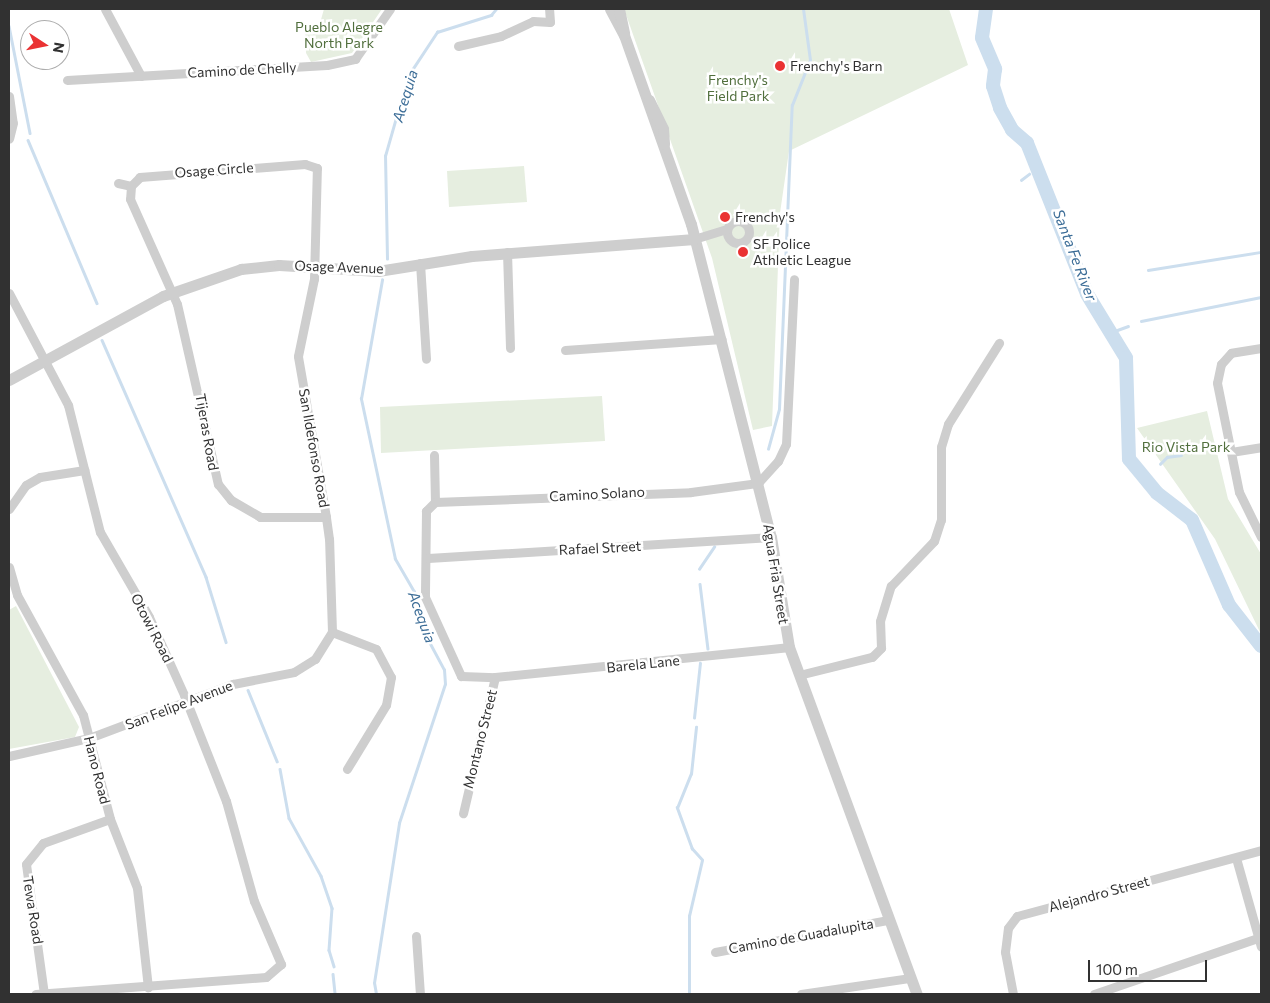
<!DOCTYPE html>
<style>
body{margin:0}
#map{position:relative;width:1270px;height:1003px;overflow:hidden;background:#fff;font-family:Commissioner,sans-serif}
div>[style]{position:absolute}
.green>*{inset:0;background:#e6eee0}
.stream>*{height:2.5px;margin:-1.25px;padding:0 1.25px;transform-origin:1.25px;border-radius:1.25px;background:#ccdeee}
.river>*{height:14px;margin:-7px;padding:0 7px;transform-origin:7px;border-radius:7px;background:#ccdeee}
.minor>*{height:9px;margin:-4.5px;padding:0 4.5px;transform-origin:4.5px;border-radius:4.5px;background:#cecece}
.minor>.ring{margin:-4.5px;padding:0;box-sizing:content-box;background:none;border:9px solid #cecece;border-radius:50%}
.tertiary>*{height:11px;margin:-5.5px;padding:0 5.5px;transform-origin:5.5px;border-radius:5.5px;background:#cecece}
.dots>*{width:14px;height:14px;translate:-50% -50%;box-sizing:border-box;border:2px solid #fff;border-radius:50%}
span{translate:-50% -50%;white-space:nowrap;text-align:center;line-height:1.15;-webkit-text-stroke:5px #fff;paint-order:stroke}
.park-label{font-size:14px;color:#516f3d}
.poi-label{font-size:14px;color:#313131}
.left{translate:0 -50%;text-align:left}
.street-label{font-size:14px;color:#313131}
.water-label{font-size:15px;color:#3c6d97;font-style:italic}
.frame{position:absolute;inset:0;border:10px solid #313131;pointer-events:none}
.north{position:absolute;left:20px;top:20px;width:50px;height:50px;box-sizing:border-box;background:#fff;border:1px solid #adadad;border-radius:50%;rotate:101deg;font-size:14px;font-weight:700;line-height:20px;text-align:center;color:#313131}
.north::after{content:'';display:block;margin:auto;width:18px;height:22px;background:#ea3233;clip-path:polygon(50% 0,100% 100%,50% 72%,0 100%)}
.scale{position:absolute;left:1088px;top:960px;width:119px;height:22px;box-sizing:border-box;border:2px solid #313131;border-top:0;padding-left:6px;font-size:15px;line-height:18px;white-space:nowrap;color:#313131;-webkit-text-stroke:4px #fff;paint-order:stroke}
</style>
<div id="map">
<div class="green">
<i style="clip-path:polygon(324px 9px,382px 9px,352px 53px,311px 62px,306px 53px,305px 25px,320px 23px)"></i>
<i style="clip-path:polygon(624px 9px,949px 9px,968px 65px,789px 151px,780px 213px,772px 426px,753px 430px,712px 258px)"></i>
<i style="clip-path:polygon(524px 166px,527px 202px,449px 207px,447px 171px)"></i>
<i style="clip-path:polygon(602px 396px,605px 441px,381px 453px,380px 407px)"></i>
<i style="clip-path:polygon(1207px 411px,1228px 499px,1261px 554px,1261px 634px,1215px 539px,1137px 428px)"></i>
<i style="clip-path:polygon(16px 606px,79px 727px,75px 737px,9px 749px,9px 610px)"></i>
</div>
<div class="stream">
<i style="left:9px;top:26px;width:109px;rotate:78.9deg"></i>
<i style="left:28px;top:140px;width:177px;rotate:67.1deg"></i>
<i style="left:1021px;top:180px;width:10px;rotate:-37deg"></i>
<i style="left:387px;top:259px;width:103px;rotate:-91.1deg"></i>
<i style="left:385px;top:156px;width:83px;rotate:-74deg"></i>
<i style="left:408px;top:76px;width:53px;rotate:-56.6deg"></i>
<i style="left:437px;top:32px;width:57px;rotate:-17.5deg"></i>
<i style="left:491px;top:15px;width:8px;rotate:-50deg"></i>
<i style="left:1148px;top:270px;width:114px;rotate:-9.1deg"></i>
<i style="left:1141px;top:321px;width:122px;rotate:-11.3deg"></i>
<i style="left:1109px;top:333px;width:20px;rotate:-20deg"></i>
<i style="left:102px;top:340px;width:259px;rotate:66.3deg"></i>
<i style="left:206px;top:577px;width:68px;rotate:72.9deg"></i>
<i style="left:768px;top:449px;width:41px;rotate:-74.6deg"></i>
<i style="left:779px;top:409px;width:304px;rotate:-87.6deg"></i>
<i style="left:792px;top:105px;width:48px;rotate:-68.2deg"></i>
<i style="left:810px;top:60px;width:51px;rotate:-97.8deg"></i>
<i style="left:1160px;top:464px;width:10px;rotate:-45deg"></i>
<i style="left:1167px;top:457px;width:14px;rotate:-8deg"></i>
<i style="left:699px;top:569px;width:27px;rotate:-56deg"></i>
<i style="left:700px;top:584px;width:65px;rotate:83deg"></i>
<i style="left:248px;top:690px;width:77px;rotate:67.8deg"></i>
<i style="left:694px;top:718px;width:55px;rotate:-83.8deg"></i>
<i style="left:280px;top:769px;width:50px;rotate:79.6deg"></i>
<i style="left:289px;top:818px;width:66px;rotate:61.1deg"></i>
<i style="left:321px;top:876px;width:34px;rotate:71deg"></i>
<i style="left:332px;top:908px;width:42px;rotate:94.1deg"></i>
<i style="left:329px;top:950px;width:17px;rotate:73deg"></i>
<i style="left:333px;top:974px;width:20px;rotate:84deg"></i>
<i style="left:376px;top:994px;width:11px;rotate:-100deg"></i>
<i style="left:374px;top:983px;width:162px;rotate:-81.1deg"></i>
<i style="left:399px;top:823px;width:146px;rotate:-71.7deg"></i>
<i style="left:445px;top:684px;width:14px;rotate:-94deg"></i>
<i style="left:444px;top:670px;width:47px;rotate:-118.2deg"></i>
<i style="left:422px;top:629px;width:38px;rotate:-102deg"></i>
<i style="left:414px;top:592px;width:38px;rotate:-120deg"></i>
<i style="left:395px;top:559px;width:164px;rotate:-102deg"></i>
<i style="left:361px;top:399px;width:121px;rotate:-80deg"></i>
<i style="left:689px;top:994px;width:78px;rotate:-90deg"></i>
<i style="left:689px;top:916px;width:57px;rotate:-76.9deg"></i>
<i style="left:702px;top:860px;width:15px;rotate:-132deg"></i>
<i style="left:692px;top:849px;width:44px;rotate:-110.1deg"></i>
<i style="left:677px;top:808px;width:37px;rotate:-68deg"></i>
<i style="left:691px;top:774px;width:47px;rotate:-83.9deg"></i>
</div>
<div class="river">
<i style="left:986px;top:9px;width:29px;rotate:98deg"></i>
<i style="left:982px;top:38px;width:34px;rotate:67deg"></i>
<i style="left:995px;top:69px;width:17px;rotate:97deg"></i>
<i style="left:993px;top:86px;width:23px;rotate:72deg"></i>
<i style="left:1000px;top:108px;width:25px;rotate:61deg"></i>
<i style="left:1012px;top:130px;width:20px;rotate:41deg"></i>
<i style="left:1027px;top:143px;width:162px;rotate:68.3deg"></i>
<i style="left:1087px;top:294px;width:75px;rotate:58.6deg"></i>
<i style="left:1126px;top:358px;width:101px;rotate:88.3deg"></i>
<i style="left:1129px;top:459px;width:44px;rotate:50.5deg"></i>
<i style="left:1157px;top:493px;width:44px;rotate:37.6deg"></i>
<i style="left:1192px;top:520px;width:93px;rotate:66.5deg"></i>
<i style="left:1229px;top:605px;width:52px;rotate:52deg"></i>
</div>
<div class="minor">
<i style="left:105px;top:9px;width:76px;rotate:61.8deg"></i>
<i style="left:458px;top:46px;width:44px;rotate:-13.1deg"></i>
<i style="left:501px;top:36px;width:35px;rotate:-25deg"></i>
<i style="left:533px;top:21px;width:17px;rotate:3deg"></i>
<i style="left:550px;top:22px;width:13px;rotate:-94deg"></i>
<i style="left:67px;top:80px;width:260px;rotate:-3.3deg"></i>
<i style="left:327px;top:65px;width:29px;rotate:-12deg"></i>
<i style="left:355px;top:59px;width:61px;rotate:-55deg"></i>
<i style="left:9px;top:96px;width:27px;rotate:82deg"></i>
<i style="left:13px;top:123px;width:16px;rotate:104deg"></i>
<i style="left:118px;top:183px;width:13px;rotate:13deg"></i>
<i class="ring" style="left:727px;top:221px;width:13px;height:13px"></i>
<i style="left:694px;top:239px;width:34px;rotate:-17deg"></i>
<i style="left:507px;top:252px;width:96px;rotate:88.2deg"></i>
<i style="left:420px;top:263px;width:96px;rotate:86.4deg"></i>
<i style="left:9px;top:293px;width:127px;rotate:62.2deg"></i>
<i style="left:68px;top:405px;width:131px;rotate:75.9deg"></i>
<i style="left:100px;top:532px;width:98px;rotate:60deg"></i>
<i style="left:149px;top:617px;width:85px;rotate:65.8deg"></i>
<i style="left:184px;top:695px;width:114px;rotate:68.4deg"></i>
<i style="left:226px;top:801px;width:104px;rotate:74.4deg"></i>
<i style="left:254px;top:901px;width:69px;rotate:66.8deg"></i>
<i style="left:281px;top:964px;width:20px;rotate:139deg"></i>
<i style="left:266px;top:977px;width:231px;rotate:175.8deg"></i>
<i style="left:1261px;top:348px;width:30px;rotate:171deg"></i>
<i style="left:1231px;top:353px;width:15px;rotate:132deg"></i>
<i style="left:1221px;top:364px;width:19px;rotate:102deg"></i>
<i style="left:1217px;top:383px;width:111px;rotate:78.6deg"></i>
<i style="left:1239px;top:492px;width:50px;rotate:63.9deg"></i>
<i style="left:565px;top:350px;width:157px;rotate:-4deg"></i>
<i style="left:1231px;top:452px;width:30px;rotate:-9deg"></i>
<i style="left:434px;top:455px;width:47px;rotate:88.8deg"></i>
<i style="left:435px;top:502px;width:13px;rotate:135deg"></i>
<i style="left:426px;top:511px;width:86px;rotate:90.7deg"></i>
<i style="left:425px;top:597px;width:87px;rotate:65.5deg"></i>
<i style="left:461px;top:676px;width:34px;rotate:2deg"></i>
<i style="left:495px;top:677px;width:140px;rotate:103.2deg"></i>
<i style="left:435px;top:502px;width:256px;rotate:-2.2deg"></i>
<i style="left:691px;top:492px;width:68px;rotate:-7.7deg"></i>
<i style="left:758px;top:483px;width:30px;rotate:-48deg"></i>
<i style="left:778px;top:461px;width:19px;rotate:-65deg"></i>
<i style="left:786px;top:444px;width:165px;rotate:-87.2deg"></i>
<i style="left:9px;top:509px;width:29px;rotate:-55deg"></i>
<i style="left:26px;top:485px;width:16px;rotate:-30deg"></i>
<i style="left:40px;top:477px;width:45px;rotate:-9deg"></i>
<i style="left:428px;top:558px;width:344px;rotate:-3.5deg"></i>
<i style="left:9px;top:567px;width:29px;rotate:74deg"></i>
<i style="left:17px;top:595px;width:137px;rotate:61.2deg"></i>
<i style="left:83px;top:715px;width:107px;rotate:75.4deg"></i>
<i style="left:110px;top:819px;width:74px;rotate:68.6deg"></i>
<i style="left:137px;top:888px;width:100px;rotate:83.7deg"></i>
<i style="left:332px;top:632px;width:47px;rotate:21.1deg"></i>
<i style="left:376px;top:649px;width:32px;rotate:62deg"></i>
<i style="left:391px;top:677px;width:28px;rotate:100deg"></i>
<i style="left:386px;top:705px;width:75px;rotate:121.4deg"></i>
<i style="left:799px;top:675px;width:75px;rotate:-13.9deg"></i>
<i style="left:872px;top:657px;width:13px;rotate:-45deg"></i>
<i style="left:881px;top:648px;width:27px;rotate:-92deg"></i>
<i style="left:880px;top:621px;width:37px;rotate:-73deg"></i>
<i style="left:891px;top:586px;width:62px;rotate:-46.3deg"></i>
<i style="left:934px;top:541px;width:22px;rotate:-72deg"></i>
<i style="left:941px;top:520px;width:73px;rotate:-90deg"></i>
<i style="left:941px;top:447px;width:24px;rotate:-73deg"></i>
<i style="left:948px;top:424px;width:96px;rotate:-57.8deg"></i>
<i style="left:495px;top:677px;width:296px;rotate:-5.8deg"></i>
<i style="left:9px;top:756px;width:82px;rotate:-12.7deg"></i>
<i style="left:89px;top:738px;width:154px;rotate:-20.6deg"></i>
<i style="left:233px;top:684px;width:62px;rotate:-11.1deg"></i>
<i style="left:294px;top:672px;width:25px;rotate:-32deg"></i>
<i style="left:315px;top:659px;width:32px;rotate:-58deg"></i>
<i style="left:332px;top:632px;width:93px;rotate:-91.8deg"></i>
<i style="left:329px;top:539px;width:22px;rotate:-98deg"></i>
<i style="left:326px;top:517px;width:163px;rotate:-99.9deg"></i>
<i style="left:298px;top:356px;width:79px;rotate:-78.3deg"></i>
<i style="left:314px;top:279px;width:111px;rotate:-88.5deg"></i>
<i style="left:317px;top:168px;width:13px;rotate:-162deg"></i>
<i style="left:305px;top:164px;width:166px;rotate:175.5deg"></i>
<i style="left:140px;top:177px;width:13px;rotate:135deg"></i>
<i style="left:131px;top:186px;width:13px;rotate:94deg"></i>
<i style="left:130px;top:199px;width:115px;rotate:65.9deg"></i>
<i style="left:177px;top:304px;width:185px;rotate:77.2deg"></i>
<i style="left:218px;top:484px;width:21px;rotate:51deg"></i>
<i style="left:231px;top:500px;width:34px;rotate:30deg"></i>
<i style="left:260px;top:517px;width:66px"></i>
<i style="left:1236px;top:858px;width:92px;rotate:74.3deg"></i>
<i style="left:416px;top:936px;width:58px;rotate:86.1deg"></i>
<i style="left:715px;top:952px;width:175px;rotate:-10.5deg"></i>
<i style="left:44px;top:994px;width:131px;rotate:-97.9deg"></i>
<i style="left:26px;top:864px;width:27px;rotate:-51deg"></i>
<i style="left:43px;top:843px;width:71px;rotate:-19.7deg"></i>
<i style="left:801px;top:994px;width:109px;rotate:-8.4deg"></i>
<i style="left:1013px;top:994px;width:43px;rotate:-100.8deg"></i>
<i style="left:1005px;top:952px;width:24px;rotate:-83deg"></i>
<i style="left:1008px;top:928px;width:15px;rotate:-53deg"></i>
<i style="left:1017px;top:916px;width:253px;rotate:-15.1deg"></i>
<i style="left:1094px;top:994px;width:173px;rotate:-18.9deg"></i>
</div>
<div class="tertiary">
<i style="left:610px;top:9px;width:30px;rotate:62deg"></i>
<i style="left:624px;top:35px;width:201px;rotate:70.5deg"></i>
<i style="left:691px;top:224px;width:323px;rotate:75.7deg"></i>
<i style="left:771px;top:537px;width:111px;rotate:80.7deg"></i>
<i style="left:789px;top:647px;width:370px;rotate:69.8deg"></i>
<i style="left:619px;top:9px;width:25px;rotate:78deg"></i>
<i style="left:649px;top:100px;width:32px;rotate:64deg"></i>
<i style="left:663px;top:129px;width:15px;rotate:86deg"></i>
<i style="left:9px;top:380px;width:175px;rotate:-28.6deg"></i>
<i style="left:163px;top:296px;width:83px;rotate:-19.1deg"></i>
<i style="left:241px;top:269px;width:38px;rotate:-6deg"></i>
<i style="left:279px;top:265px;width:99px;rotate:3.5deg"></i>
<i style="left:378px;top:271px;width:95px;rotate:-9.1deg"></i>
<i style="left:472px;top:256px;width:223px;rotate:-4.4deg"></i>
</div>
<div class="dots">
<i style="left:780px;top:66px;background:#ea3233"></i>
<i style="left:725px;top:217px;background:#ea3233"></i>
<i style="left:743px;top:252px;background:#ea3233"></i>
</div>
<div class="park-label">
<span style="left:339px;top:35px">Pueblo Alegre<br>North Park</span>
<span style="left:738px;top:88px">Frenchy's<br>Field Park</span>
<span style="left:1186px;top:447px">Rio Vista Park</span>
</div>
<div class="poi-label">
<span class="left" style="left:790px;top:66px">Frenchy's Barn</span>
<span class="left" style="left:735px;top:217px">Frenchy's</span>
<span class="left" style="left:753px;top:252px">SF Police<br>Athletic League</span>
</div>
<div class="street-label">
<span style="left:242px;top:70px;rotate:-3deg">Camino de Chelly</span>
<span style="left:214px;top:170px;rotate:-4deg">Osage Circle</span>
<span style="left:339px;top:267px;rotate:2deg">Osage Avenue</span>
<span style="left:207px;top:432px;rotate:80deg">Tijeras Road</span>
<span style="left:314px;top:448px;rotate:80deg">San Ildefonso Road</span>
<span style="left:597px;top:494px;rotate:-3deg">Camino Solano</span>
<span style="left:600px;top:548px;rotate:-3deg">Rafael Street</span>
<span style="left:776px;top:574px;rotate:81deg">Agua Fria Street</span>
<span style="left:152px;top:628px;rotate:63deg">Otowi Road</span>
<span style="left:643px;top:664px;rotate:-6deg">Barela Lane</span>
<span style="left:179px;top:705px;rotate:-21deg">San Felipe Avenue</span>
<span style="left:480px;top:739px;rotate:-76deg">Montano Street</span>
<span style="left:97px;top:770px;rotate:76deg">Hano Road</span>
<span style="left:1099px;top:894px;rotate:-15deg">Alejandro Street</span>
<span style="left:33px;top:910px;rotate:81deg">Tewa Road</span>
<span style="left:801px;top:936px;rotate:-10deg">Camino de Guadalupita</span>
</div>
<div class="water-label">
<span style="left:405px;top:96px;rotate:-73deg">Acequia</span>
<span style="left:1075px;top:255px;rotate:69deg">Santa Fe River</span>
<span style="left:422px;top:617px;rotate:70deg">Acequia</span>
</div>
<div class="frame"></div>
<div class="north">N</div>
<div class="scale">100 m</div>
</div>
